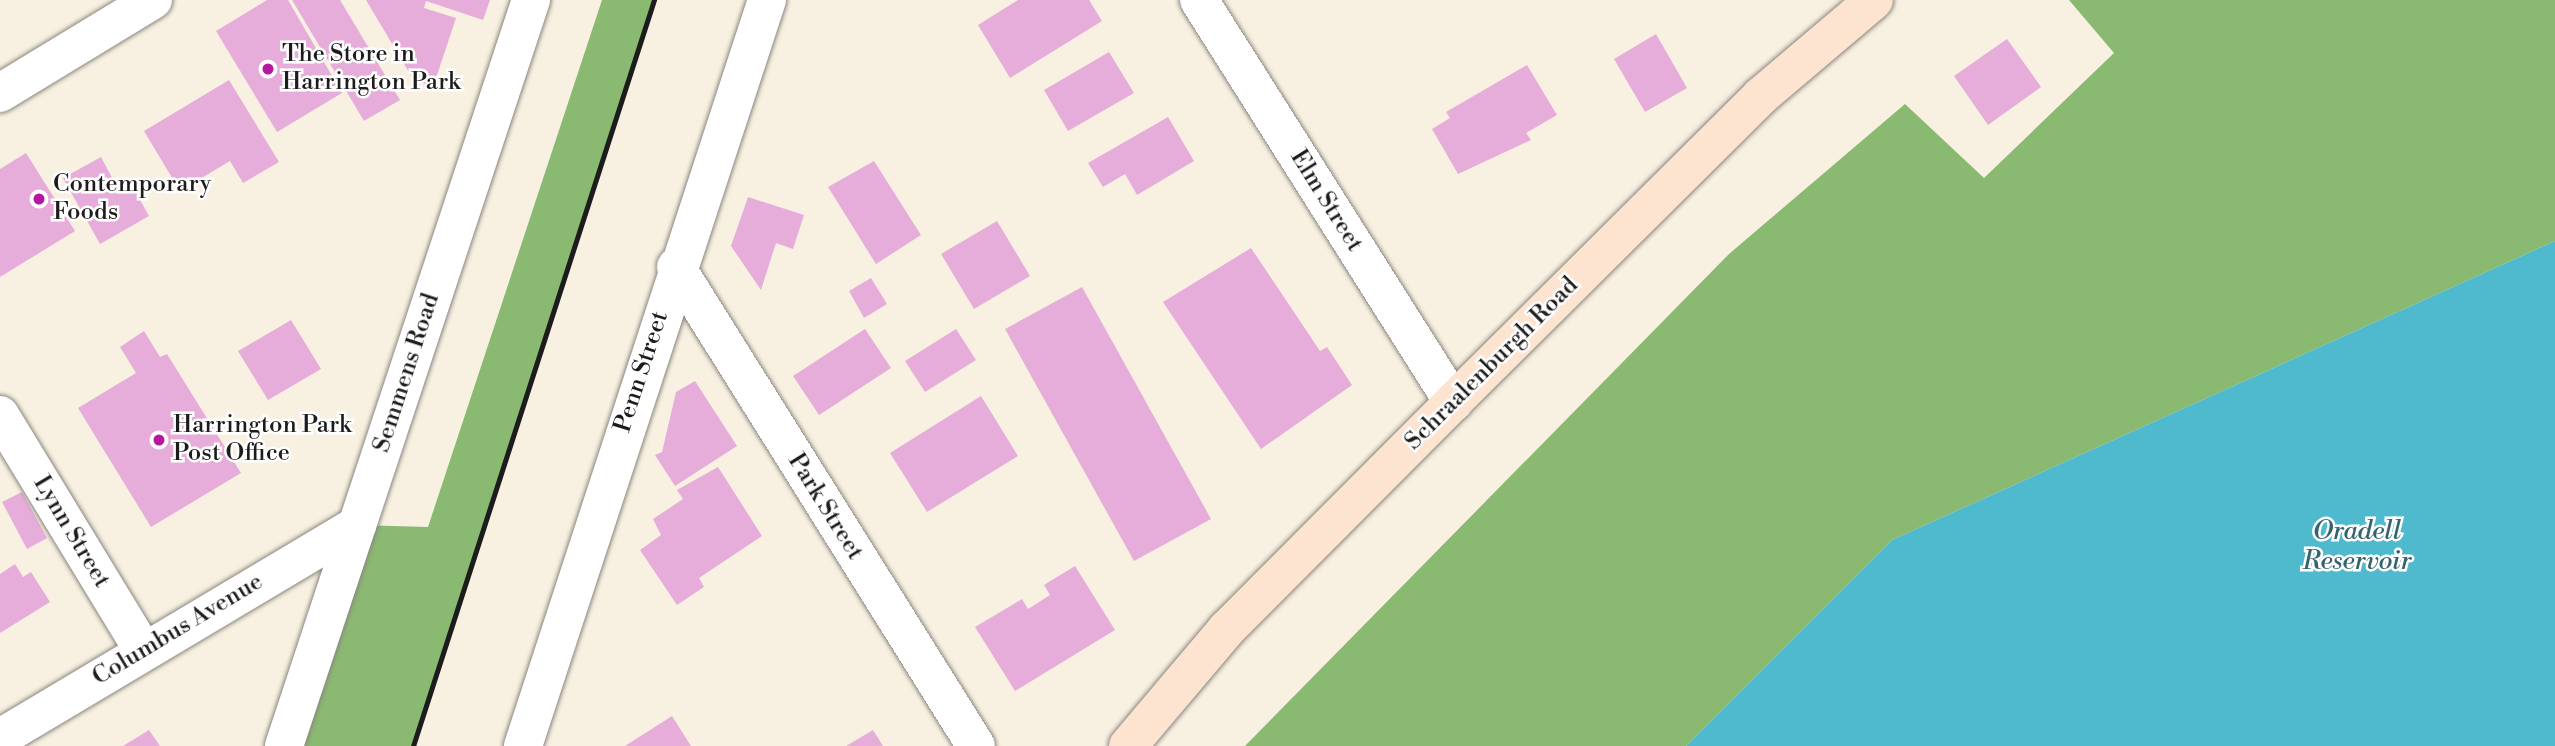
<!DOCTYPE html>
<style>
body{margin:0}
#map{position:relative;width:2555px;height:746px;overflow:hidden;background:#f8f0e1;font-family:"Libre Bodoni",serif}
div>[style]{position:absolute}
.forest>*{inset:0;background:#8ab972}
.water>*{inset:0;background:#4fb9cd}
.building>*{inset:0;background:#e6addb}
.roads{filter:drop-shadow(0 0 2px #8a867e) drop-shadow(0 0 2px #8a867e)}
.minor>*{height:38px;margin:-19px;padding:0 19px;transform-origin:19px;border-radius:19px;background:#fff}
.secondary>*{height:38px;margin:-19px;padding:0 19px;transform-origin:19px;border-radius:19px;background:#fde4d1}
.rail>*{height:5px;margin:-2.5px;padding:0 2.5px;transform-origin:2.5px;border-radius:2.5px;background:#1c1c1c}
.dots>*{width:19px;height:19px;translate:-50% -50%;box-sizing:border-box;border:4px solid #fff;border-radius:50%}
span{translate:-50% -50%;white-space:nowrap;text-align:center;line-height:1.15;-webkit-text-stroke:5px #fff;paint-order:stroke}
.poi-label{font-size:24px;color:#1c1c1c}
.left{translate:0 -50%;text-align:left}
.street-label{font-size:24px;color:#1c1c1c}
.water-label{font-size:26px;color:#33636c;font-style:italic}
</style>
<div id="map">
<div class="forest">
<i style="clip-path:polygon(602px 0,654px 0,413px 746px,284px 746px,357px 525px,428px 527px)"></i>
<i style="clip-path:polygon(2069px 0,2555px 0,2555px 241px,1892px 540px,1686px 746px,1245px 746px,1729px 254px,1905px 104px,1984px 178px,2114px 53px)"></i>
</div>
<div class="water">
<i style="clip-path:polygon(2555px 241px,2555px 746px,1686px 746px,1892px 540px)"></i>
</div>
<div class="building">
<i style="clip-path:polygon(267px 0,288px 0,342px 93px,277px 132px,216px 31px)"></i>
<i style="clip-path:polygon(292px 0,340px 0,400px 100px,364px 121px)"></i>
<i style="clip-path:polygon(366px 0,490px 0,483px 20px,426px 1px,424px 8px,456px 18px,433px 87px,413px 79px)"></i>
<i style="clip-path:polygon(1018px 0,1089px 0,1102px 21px,1010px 78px,978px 25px)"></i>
<i style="clip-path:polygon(1656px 34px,1687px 88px,1645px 112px,1614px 59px)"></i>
<i style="clip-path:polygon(2007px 39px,2041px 87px,1988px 125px,1954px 76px)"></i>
<i style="clip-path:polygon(1109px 52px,1134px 93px,1068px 131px,1044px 90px)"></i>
<i style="clip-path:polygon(1527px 65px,1557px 115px,1526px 133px,1531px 140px,1458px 174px,1432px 129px,1450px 118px,1446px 112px)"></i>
<i style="clip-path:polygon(229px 80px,279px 162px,243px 183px,230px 161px,180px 191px,144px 131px)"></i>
<i style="clip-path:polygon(1168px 117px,1194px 161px,1137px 195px,1125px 174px,1103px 187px,1088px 163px)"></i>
<i style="clip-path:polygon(26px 153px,75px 231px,0 277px,0 169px)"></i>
<i style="clip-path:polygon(101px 157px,117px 187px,129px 180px,149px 216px,100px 244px,63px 178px)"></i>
<i style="clip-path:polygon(874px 161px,921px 235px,876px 264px,828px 187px)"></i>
<i style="clip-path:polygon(748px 197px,804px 215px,793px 249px,776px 243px,761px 290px,731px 246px)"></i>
<i style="clip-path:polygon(997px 221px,1030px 276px,974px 309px,941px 254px)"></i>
<i style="clip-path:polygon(1251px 248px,1320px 351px,1327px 347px,1352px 385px,1261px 449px,1163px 302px)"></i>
<i style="clip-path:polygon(871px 278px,887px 304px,864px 318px,849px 291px)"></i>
<i style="clip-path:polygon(1082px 287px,1211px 519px,1134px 561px,1005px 329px)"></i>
<i style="clip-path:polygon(291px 320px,321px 369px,268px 400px,238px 351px)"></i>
<i style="clip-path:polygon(865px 329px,891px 368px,819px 415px,793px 376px)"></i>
<i style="clip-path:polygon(956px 329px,976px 360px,925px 392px,905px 361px)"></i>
<i style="clip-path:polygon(144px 331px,160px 357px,167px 354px,241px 473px,151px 527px,78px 408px,136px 373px,120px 347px)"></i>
<i style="clip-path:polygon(695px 381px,737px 446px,675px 486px,655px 455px,662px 452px,676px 392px)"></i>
<i style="clip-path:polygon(981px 396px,1018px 456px,927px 512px,890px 453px)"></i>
<i style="clip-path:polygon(718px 467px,762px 536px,699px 578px,704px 587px,677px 605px,640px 550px,661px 535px,653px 519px,683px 499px,677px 490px)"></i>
<i style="clip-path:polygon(22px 492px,47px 538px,27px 549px,2px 502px)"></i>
<i style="clip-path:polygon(15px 564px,23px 577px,31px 572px,50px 602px,0 633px,0 574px)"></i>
<i style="clip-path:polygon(1075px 566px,1115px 630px,1015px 691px,975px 627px,1022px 599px,1028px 609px,1050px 595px,1044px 585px)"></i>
<i style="clip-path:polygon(672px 716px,691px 746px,625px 746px)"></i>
<i style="clip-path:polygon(149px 730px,160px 746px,123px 746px)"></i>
<i style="clip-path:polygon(873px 730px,883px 746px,846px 746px)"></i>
</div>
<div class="roads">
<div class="minor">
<i style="left:1199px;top:0;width:476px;rotate:57.7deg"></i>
<i style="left:0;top:93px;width:179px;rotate:-31.3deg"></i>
<i style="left:676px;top:267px;width:565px;rotate:57.94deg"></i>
<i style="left:0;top:415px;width:275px;rotate:58.7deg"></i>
<i style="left:0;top:738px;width:416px;rotate:-30.8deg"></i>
<i style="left:284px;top:746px;width:786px;rotate:-71.68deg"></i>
<i style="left:523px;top:746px;width:785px;rotate:-71.89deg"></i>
</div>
<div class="secondary">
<i style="left:1128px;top:746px;width:153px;rotate:-49.8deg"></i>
<i style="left:1227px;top:629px;width:320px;rotate:-45.1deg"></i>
<i style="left:1453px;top:402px;width:434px;rotate:-44.8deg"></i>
<i style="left:1761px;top:96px;width:148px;rotate:-40.3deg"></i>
</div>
</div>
<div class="rail">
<i style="left:413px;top:746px;width:784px;rotate:-72.1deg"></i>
</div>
<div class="dots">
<i style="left:268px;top:69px;background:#b5179e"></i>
<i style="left:39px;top:199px;background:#b5179e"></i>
<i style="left:159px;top:440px;background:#b5179e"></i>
</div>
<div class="poi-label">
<span class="left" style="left:282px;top:69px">The Store in<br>Harrington Park</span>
<span class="left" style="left:53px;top:199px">Contemporary<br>Foods</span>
<span class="left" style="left:173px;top:440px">Harrington Park<br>Post Office</span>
</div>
<div class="street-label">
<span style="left:1326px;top:201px;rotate:58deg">Elm Street</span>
<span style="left:1492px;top:364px;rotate:-45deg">Schraalenburgh Road</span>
<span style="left:642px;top:372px;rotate:-72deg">Penn Street</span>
<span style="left:407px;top:373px;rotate:-72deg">Semmens Road</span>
<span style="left:825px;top:507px;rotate:58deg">Park Street</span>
<span style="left:71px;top:532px;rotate:59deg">Lynn Street</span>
<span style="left:178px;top:630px;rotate:-31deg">Columbus Avenue</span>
</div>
<div class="water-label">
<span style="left:2357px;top:547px">Oradell<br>Reservoir</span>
</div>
</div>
